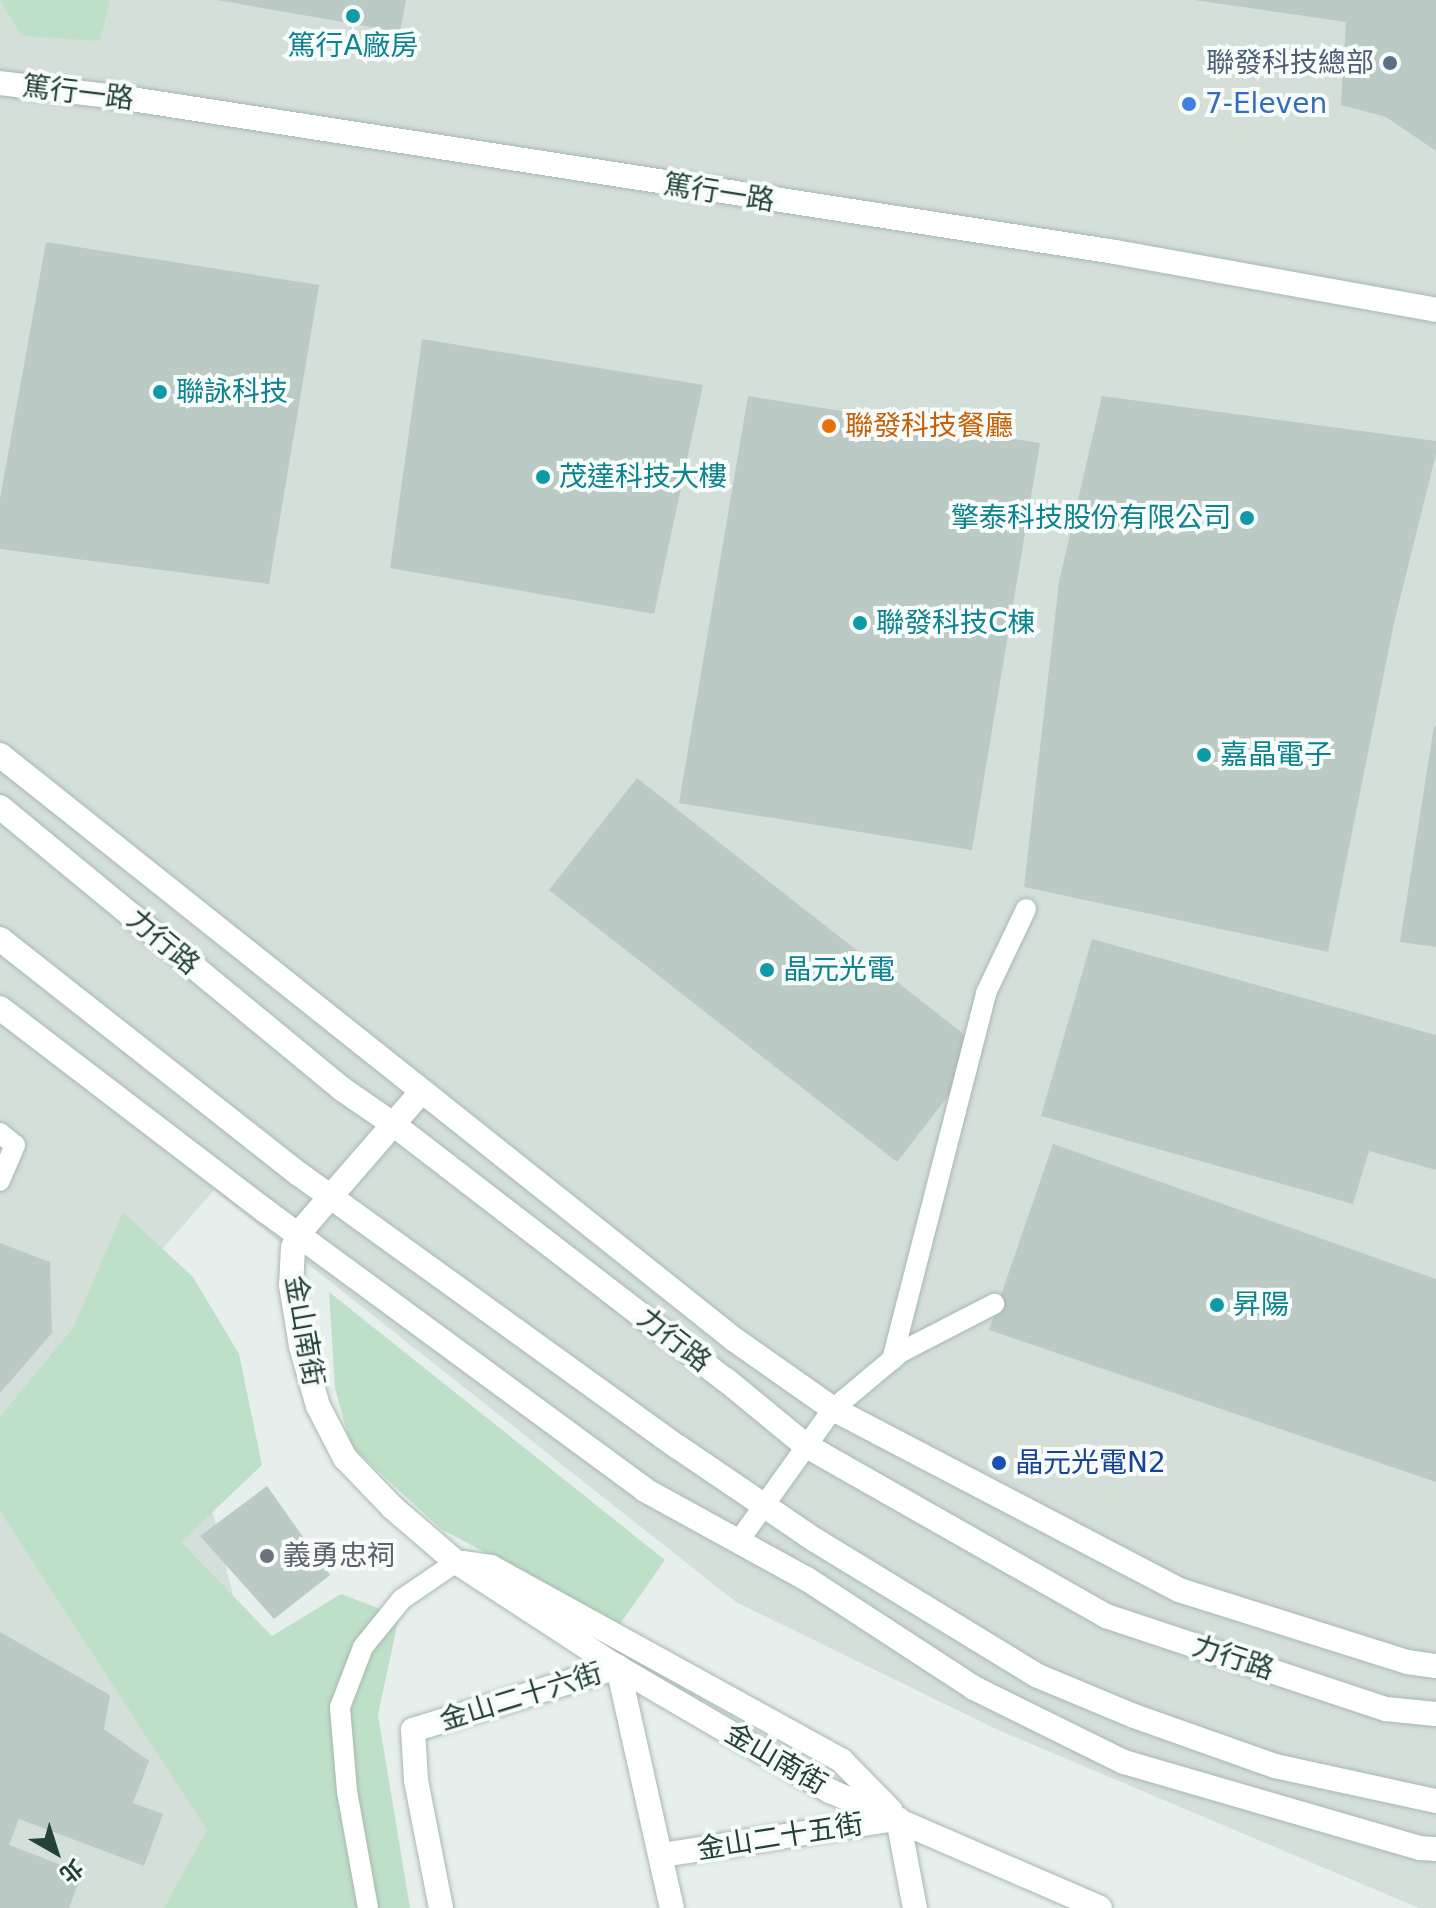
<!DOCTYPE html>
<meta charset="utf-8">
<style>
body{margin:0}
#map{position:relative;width:1436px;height:1908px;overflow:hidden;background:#e6efeb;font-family:"DejaVu Sans","Noto Sans TC",sans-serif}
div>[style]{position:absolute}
.built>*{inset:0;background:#d4dfda}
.green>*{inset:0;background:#bfe0c8}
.building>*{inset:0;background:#bbcac4}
.roads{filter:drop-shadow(0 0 2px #a8b8b2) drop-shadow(0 0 2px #a8b8b2)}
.lane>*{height:20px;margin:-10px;padding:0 10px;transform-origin:10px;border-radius:10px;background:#fff}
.street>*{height:24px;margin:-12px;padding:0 12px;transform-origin:12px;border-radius:12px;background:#fff}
.secondary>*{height:24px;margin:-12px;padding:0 12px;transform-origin:12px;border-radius:12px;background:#fff}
.dots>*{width:22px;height:22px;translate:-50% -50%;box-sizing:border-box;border:4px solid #f7fbf9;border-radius:50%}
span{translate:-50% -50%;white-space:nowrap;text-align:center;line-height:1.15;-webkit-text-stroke:8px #f7fbf9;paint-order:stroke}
.culture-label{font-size:28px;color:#0d838f}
.left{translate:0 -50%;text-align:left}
.right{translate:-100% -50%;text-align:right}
.service-label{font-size:28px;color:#4e5e75}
.street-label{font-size:28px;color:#24423a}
.shop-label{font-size:28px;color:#366cbe}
.food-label{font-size:28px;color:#c56008}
.transit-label{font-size:28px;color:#164399}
.worship-label{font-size:28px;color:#5b616d}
.north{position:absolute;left:16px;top:1812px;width:80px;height:80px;-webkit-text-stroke:6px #f7fbf9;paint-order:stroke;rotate:141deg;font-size:22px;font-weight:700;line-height:32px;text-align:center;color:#24423a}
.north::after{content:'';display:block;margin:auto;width:28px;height:36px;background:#24423a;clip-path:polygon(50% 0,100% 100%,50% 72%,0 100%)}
</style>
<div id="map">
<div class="built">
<i style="clip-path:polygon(0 0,1436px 0,1436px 1908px,1419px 1908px,998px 1730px,736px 1602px,214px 1190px,151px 1262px,310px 1908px,0 1908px)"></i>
</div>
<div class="green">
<i style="clip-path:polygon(0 0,110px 0,100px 41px,22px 36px)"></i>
<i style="clip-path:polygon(123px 1212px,193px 1277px,239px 1354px,262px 1465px,181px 1542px,272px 1636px,341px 1594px,399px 1616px,378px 1715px,410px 1908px,164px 1908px,207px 1830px,0 1511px,0 1417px,73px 1328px)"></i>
<i style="clip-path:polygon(329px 1292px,665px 1560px,620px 1624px,441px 1529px,351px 1446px,335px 1388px)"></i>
</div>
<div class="building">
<i style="clip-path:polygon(217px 0,406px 0,400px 32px)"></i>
<i style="clip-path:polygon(1194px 0,1436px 0,1436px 151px,1386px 117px,1341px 105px,1346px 22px)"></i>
<i style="clip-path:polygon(46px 242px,319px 285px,269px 584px,0 549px,0 499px)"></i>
<i style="clip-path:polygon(422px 339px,703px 385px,654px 614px,390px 568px)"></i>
<i style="clip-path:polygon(748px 396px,1040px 443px,972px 850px,679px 803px)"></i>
<i style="clip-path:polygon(1102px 396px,1436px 441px,1436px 454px,1394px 623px,1328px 952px,1024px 887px,1059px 582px)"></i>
<i style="clip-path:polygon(1434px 726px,1436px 726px,1436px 947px,1400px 942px)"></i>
<i style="clip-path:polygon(637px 778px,984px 1050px,897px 1162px,549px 890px)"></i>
<i style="clip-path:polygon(1092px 939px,1436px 1035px,1436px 1170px,1369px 1151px,1353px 1204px,1041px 1116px)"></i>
<i style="clip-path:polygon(1053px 1144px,1436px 1279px,1436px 1482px,989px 1330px)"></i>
<i style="clip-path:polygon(0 1243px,50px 1262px,52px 1333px,0 1393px)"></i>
<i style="clip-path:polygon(267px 1486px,330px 1575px,274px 1619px,200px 1536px)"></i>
<i style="clip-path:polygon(0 1632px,110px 1695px,104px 1729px,149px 1761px,133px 1803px,163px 1814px,144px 1866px,19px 1819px,9px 1845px,82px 1873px,69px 1908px,0 1908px)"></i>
</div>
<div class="roads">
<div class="lane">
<i style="left:0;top:1133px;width:19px;rotate:39deg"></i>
<i style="left:15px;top:1145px;width:39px;rotate:113deg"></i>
<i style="left:892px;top:1360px;width:379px;rotate:-75.6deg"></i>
<i style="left:986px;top:993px;width:93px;rotate:-64.5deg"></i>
<i style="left:738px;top:1542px;width:163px;rotate:-54.5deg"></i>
<i style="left:833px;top:1409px;width:89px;rotate:-40deg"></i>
<i style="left:901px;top:1352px;width:105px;rotate:-27.3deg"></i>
<i style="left:368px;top:1908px;width:119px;rotate:-100.2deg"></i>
<i style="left:347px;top:1791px;width:84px;rotate:-94.8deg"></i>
<i style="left:340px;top:1707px;width:64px;rotate:-69deg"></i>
<i style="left:363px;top:1647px;width:62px;rotate:-50.9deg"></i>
<i style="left:402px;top:1599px;width:65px;rotate:-34.4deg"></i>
</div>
<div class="street">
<i style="left:0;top:83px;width:126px;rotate:6.8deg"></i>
<i style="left:125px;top:98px;width:1002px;rotate:8.84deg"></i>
<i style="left:1115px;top:252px;width:326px;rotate:10.2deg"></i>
<i style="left:422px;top:1091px;width:188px;rotate:130.9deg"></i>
<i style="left:299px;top:1233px;width:16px;rotate:112deg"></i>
<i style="left:293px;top:1248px;width:37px;rotate:93deg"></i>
<i style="left:291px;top:1285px;width:62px;rotate:80.7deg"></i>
<i style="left:301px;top:1346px;width:62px;rotate:74.2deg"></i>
<i style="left:318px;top:1406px;width:59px;rotate:62.6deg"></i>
<i style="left:345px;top:1458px;width:69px;rotate:46.2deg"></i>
<i style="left:393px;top:1508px;width:83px;rotate:40.6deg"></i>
<i style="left:456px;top:1562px;width:189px;rotate:33.1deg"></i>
<i style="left:614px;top:1665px;width:250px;rotate:30.3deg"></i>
<i style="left:830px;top:1791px;width:294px;rotate:23.4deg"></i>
<i style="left:463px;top:1563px;width:28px;rotate:8deg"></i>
<i style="left:491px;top:1567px;width:400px;rotate:28.9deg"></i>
<i style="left:841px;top:1760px;width:71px;rotate:45.6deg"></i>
<i style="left:618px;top:1667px;width:247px;rotate:77.4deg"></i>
<i style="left:898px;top:1819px;width:91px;rotate:79.2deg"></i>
<i style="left:662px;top:1855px;width:236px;rotate:-8.8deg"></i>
<i style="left:441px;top:1908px;width:130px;rotate:-101.1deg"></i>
<i style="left:416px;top:1780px;width:50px;rotate:-93.4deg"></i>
<i style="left:413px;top:1730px;width:214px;rotate:-17.1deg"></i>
</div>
<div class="secondary">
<i style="left:0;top:755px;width:939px;rotate:38.52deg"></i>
<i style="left:735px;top:1340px;width:120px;rotate:35.1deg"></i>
<i style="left:833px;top:1409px;width:390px;rotate:27.6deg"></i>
<i style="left:1179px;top:1590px;width:239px;rotate:17.5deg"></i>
<i style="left:1407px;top:1662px;width:29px;rotate:8deg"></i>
<i style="left:0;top:807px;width:443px;rotate:39.5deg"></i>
<i style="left:342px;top:1089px;width:62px;rotate:34.5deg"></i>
<i style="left:393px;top:1124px;width:420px;rotate:37.6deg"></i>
<i style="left:726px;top:1380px;width:102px;rotate:39.4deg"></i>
<i style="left:805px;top:1445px;width:346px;rotate:29.6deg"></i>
<i style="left:1106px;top:1616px;width:295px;rotate:18.4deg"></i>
<i style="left:1386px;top:1709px;width:50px;rotate:5.7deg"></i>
<i style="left:0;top:939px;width:380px;rotate:38.2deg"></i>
<i style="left:299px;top:1174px;width:467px;rotate:35.8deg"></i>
<i style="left:678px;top:1447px;width:166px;rotate:34.2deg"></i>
<i style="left:815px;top:1540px;width:261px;rotate:31.4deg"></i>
<i style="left:1038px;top:1676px;width:104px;rotate:22.6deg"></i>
<i style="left:1134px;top:1716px;width:150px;rotate:19.5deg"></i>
<i style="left:1275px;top:1766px;width:165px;rotate:12.3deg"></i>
<i style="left:0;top:1008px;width:336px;rotate:37.4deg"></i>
<i style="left:267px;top:1212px;width:469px;rotate:36.3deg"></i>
<i style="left:645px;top:1490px;width:185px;rotate:28.8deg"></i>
<i style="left:807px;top:1579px;width:199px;rotate:33.1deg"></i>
<i style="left:974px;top:1688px;width:167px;rotate:26.3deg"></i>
<i style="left:1124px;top:1762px;width:308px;rotate:16.2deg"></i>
<i style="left:1420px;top:1848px;width:16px;rotate:4deg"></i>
</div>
</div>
<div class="dots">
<i style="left:353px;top:16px;background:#0f9aa8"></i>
<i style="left:1390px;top:63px;background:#5c6f8a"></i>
<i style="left:1189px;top:104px;background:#3f7fe0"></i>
<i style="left:160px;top:392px;background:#0f9aa8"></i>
<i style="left:829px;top:426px;background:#e8710a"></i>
<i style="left:543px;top:477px;background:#0f9aa8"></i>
<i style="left:1247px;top:518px;background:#0f9aa8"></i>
<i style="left:860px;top:623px;background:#0f9aa8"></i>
<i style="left:1204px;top:755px;background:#0f9aa8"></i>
<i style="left:767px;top:970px;background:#0f9aa8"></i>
<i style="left:1217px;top:1305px;background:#0f9aa8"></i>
<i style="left:999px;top:1463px;background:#1a4fb4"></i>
<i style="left:267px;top:1556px;background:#6b7280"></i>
</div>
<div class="culture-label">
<span style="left:353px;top:46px">篤行A廠房</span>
<span class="left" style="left:176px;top:392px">聯詠科技</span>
<span class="left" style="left:559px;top:477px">茂達科技大樓</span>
<span class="right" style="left:1231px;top:518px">擎泰科技股份有限公司</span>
<span class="left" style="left:876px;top:623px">聯發科技C棟</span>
<span class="left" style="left:1220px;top:755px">嘉晶電子</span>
<span class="left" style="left:783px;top:970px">晶元光電</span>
<span class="left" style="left:1233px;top:1305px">昇陽</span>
</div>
<div class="service-label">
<span class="right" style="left:1374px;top:63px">聯發科技總部</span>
</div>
<div class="street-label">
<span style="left:78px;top:93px;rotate:7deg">篤行一路</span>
<span style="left:719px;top:193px;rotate:9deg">篤行一路</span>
<span style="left:163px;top:942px;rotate:40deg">力行路</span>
<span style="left:304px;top:1331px;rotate:80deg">金山南街</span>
<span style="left:674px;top:1340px;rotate:38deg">力行路</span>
<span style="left:1233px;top:1658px;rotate:18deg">力行路</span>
<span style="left:521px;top:1697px;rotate:-17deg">金山二十六街</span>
<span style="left:776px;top:1759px;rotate:30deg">金山南街</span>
<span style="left:780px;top:1837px;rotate:-9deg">金山二十五街</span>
</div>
<div class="shop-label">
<span class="left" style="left:1205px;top:104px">7-Eleven</span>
</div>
<div class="food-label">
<span class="left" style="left:845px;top:426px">聯發科技餐廳</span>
</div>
<div class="transit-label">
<span class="left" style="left:1015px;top:1463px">晶元光電N2</span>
</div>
<div class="worship-label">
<span class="left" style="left:283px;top:1556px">義勇忠祠</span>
</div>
<div class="north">北</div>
</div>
